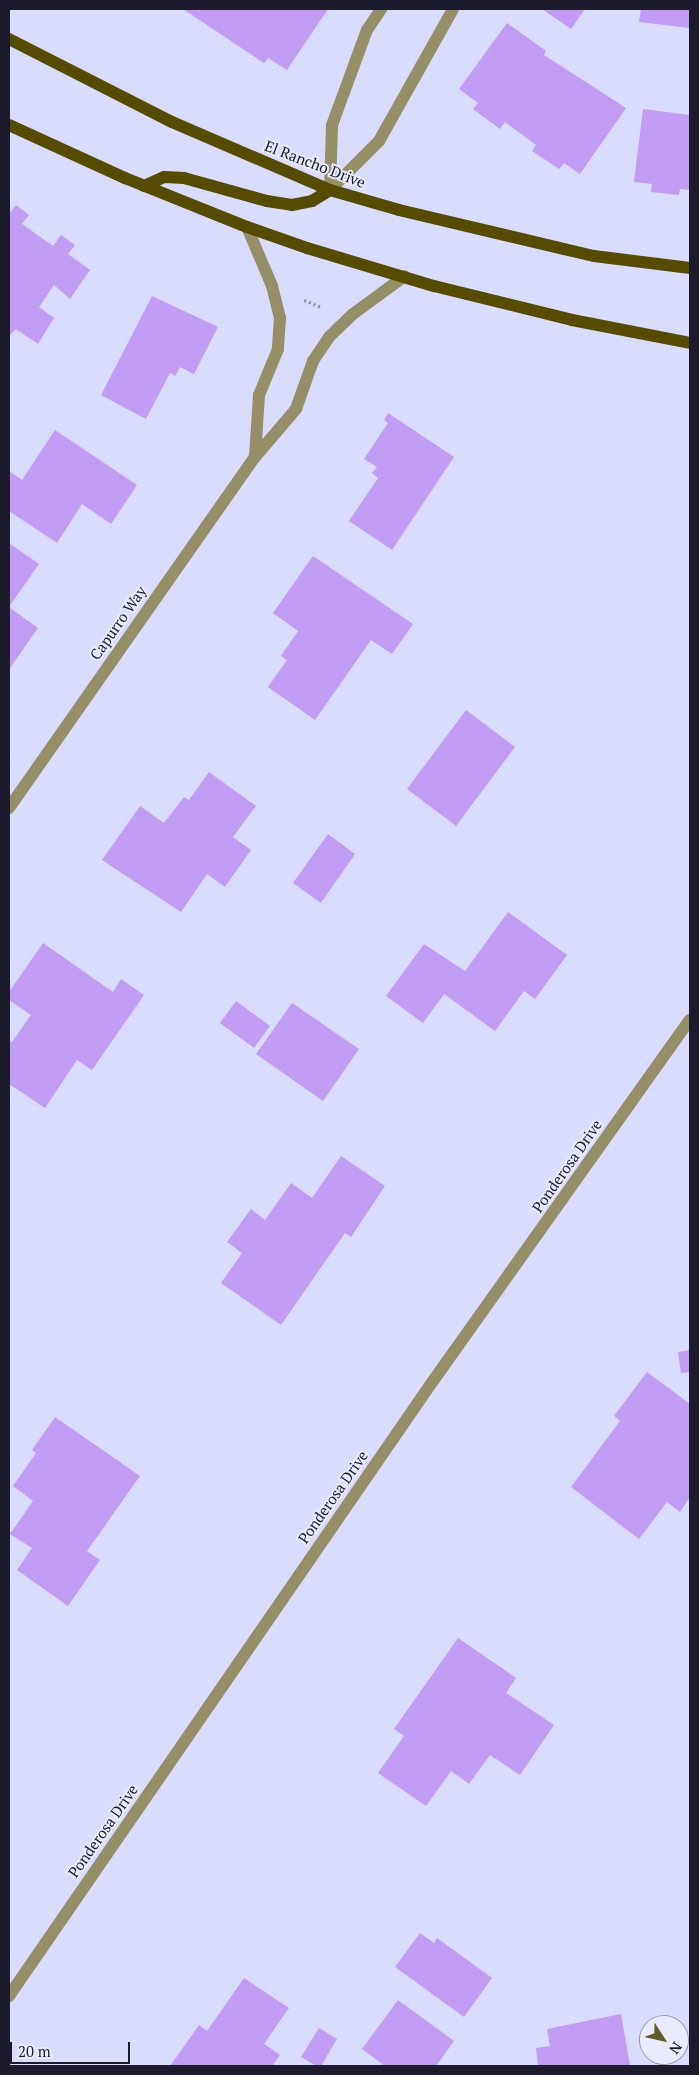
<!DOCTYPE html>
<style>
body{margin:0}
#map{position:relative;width:699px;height:2075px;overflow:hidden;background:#d9dcff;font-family:"PT Serif",serif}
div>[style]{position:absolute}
.building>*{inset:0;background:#c09cf5}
.path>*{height:3px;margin-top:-1.5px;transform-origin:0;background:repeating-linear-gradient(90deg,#9496b2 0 2.5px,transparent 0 5px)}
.minor>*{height:12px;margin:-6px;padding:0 6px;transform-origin:6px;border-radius:6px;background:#948f66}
.major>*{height:12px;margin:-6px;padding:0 6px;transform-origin:6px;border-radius:6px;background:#554c00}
span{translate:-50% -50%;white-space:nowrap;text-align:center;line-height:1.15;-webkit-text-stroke:4px #e9ebfc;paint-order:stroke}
.street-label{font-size:15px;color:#1b1b2b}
.frame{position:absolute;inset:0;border:10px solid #1b1b2b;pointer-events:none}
.north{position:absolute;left:639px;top:2015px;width:50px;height:50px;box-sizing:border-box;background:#e9ebfc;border:1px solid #9798a8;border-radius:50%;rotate:125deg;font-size:14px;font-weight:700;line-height:20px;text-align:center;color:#1b1b2b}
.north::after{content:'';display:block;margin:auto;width:18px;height:22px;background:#625b27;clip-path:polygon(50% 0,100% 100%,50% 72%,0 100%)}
.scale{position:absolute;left:10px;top:2042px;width:120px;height:22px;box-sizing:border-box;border:2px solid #1b1b2b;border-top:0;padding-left:6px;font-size:15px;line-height:18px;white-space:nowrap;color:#1b1b2b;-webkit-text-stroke:4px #e9ebfc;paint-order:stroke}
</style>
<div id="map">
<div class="building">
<i style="clip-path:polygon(183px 9px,328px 9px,287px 70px,268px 58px,264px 63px)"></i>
<i style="clip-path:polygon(542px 9px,585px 9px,571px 29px)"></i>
<i style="clip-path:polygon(641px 9px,690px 9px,690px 28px,639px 22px)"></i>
<i style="clip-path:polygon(507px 23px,546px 51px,544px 55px,626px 108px,580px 174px,564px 163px,559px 169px,532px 151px,536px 145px,505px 122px,500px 129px,473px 109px,478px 103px,459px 89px)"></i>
<i style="clip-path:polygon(643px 109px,690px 115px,690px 190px,680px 189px,679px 195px,651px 192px,652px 184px,634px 182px)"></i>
<i style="clip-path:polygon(16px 205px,29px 215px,22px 224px,53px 246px,61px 235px,75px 245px,68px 254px,90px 270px,70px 299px,54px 285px,39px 307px,54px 318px,38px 344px,16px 329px,9px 336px,9px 214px)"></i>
<i style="clip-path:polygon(152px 296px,218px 327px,194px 374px,180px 367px,175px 376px,170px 373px,146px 419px,101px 395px)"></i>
<i style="clip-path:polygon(388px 413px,454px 457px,392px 550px,349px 521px,378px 478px,372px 473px,377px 467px,364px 459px,388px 423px,384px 420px)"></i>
<i style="clip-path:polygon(55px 430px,137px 485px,111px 524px,82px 504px,57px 543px,9px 511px,9px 471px,22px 480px)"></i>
<i style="clip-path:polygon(9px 543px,39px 564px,9px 607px,38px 628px,10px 668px,9px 667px)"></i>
<i style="clip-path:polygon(313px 556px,413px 624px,392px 654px,371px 640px,315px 720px,268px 687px,287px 660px,281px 656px,298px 631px,273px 613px)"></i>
<i style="clip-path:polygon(466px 710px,515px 747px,456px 826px,407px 789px)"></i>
<i style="clip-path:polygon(209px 772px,256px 806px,233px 837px,251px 850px,225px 887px,207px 874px,181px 912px,102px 860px,140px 806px,164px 823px,184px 797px,189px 800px)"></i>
<i style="clip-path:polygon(328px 834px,355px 854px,321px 903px,293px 883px)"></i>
<i style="clip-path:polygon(508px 912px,567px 955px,535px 999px,524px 991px,495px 1031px,444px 994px,423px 1023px,386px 996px,424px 944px,465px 971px)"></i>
<i style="clip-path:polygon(43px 943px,113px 992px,121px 979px,144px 995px,92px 1070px,77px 1060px,45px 1108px,9px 1084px,9px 1040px,12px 1042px,31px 1015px,9px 1000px,9px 992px)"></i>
<i style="clip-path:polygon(236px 1001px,270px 1026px,254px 1048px,220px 1023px)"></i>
<i style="clip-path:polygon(292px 1003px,359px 1049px,323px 1101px,256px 1054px)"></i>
<i style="clip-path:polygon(341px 1156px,385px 1186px,351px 1237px,345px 1233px,281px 1325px,221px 1283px,242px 1253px,227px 1242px,251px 1209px,265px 1220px,291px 1183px,312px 1198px)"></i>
<i style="clip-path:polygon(690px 1350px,690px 1372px,681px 1373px,678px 1352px)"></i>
<i style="clip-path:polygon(647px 1372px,690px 1404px,690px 1497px,680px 1512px,667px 1502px,639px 1539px,571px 1487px,620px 1421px,614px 1416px)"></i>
<i style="clip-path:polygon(55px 1417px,140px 1476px,87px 1551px,100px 1560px,68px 1606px,17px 1570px,32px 1548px,10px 1534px,33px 1501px,13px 1486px,36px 1453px,32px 1450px)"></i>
<i style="clip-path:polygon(458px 1638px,516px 1678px,506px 1693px,554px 1725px,520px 1775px,490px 1755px,469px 1784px,451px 1771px,426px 1806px,378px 1773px,404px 1736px,394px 1729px)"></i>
<i style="clip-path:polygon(420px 1933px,434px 1943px,437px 1938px,492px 1978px,464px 2017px,395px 1967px)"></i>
<i style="clip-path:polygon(244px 1978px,289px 2008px,264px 2044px,280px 2055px,272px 2066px,170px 2066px,199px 2025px,207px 2031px)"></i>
<i style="clip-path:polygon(398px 2000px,454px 2041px,436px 2066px,385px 2066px,362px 2049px)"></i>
<i style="clip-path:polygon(621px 2014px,630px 2066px,538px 2066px,536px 2048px,550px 2046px,547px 2029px)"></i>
<i style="clip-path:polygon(319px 2028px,337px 2039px,321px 2066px,316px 2066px,301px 2057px)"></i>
</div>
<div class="path">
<i style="left:304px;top:300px;width:18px;rotate:22deg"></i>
</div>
<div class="minor">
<i style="left:330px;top:190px;width:69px;rotate:-45deg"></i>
<i style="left:379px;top:141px;width:151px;rotate:-60.7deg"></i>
<i style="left:330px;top:190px;width:65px;rotate:-88.2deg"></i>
<i style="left:332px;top:125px;width:101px;rotate:-69.8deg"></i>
<i style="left:367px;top:30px;width:25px;rotate:-56deg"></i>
<i style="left:247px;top:227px;width:64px;rotate:67deg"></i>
<i style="left:272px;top:286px;width:33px;rotate:76deg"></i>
<i style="left:280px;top:318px;width:31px;rotate:94deg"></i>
<i style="left:278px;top:349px;width:50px;rotate:112.4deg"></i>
<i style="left:259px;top:395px;width:62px;rotate:93.7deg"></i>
<i style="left:9px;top:808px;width:429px;rotate:-55deg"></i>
<i style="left:255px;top:457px;width:63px;rotate:-49.5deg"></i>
<i style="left:296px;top:409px;width:51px;rotate:-70.5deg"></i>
<i style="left:313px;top:361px;width:29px;rotate:-56deg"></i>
<i style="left:329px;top:337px;width:33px;rotate:-44deg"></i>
<i style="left:353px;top:314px;width:64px;rotate:-36.2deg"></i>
<i style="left:9px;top:1996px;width:747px;rotate:-55.42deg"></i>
<i style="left:433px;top:1381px;width:443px;rotate:-54.6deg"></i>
</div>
<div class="major">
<i style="left:9px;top:39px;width:183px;rotate:27deg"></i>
<i style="left:172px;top:122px;width:172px;rotate:23.3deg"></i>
<i style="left:330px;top:190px;width:72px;rotate:16.2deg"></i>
<i style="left:399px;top:210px;width:200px;rotate:13.3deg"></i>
<i style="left:594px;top:256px;width:97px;rotate:7.1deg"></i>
<i style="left:9px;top:125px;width:128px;rotate:24.6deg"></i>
<i style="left:125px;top:178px;width:131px;rotate:21.9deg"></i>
<i style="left:247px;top:227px;width:64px;rotate:19.3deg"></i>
<i style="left:307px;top:248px;width:133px;rotate:16.7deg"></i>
<i style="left:434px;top:286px;width:142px;rotate:13.8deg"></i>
<i style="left:572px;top:320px;width:120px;rotate:11deg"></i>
<i style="left:144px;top:186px;width:22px;rotate:-24deg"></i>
<i style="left:164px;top:177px;width:20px;rotate:3deg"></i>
<i style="left:184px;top:178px;width:86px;rotate:15.5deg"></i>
<i style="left:267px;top:201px;width:25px;rotate:9deg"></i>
<i style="left:292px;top:205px;width:20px;rotate:-11deg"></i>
<i style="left:312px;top:201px;width:21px;rotate:-31deg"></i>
</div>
<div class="street-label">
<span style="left:315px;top:164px;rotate:21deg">El Rancho Drive</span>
<span style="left:118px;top:623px;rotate:-55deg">Capurro Way</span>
<span style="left:567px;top:1166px;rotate:-55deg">Ponderosa Drive</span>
<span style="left:333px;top:1497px;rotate:-55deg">Ponderosa Drive</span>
<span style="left:103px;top:1831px;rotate:-55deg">Ponderosa Drive</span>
</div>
<div class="frame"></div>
<div class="north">N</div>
<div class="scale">20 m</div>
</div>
